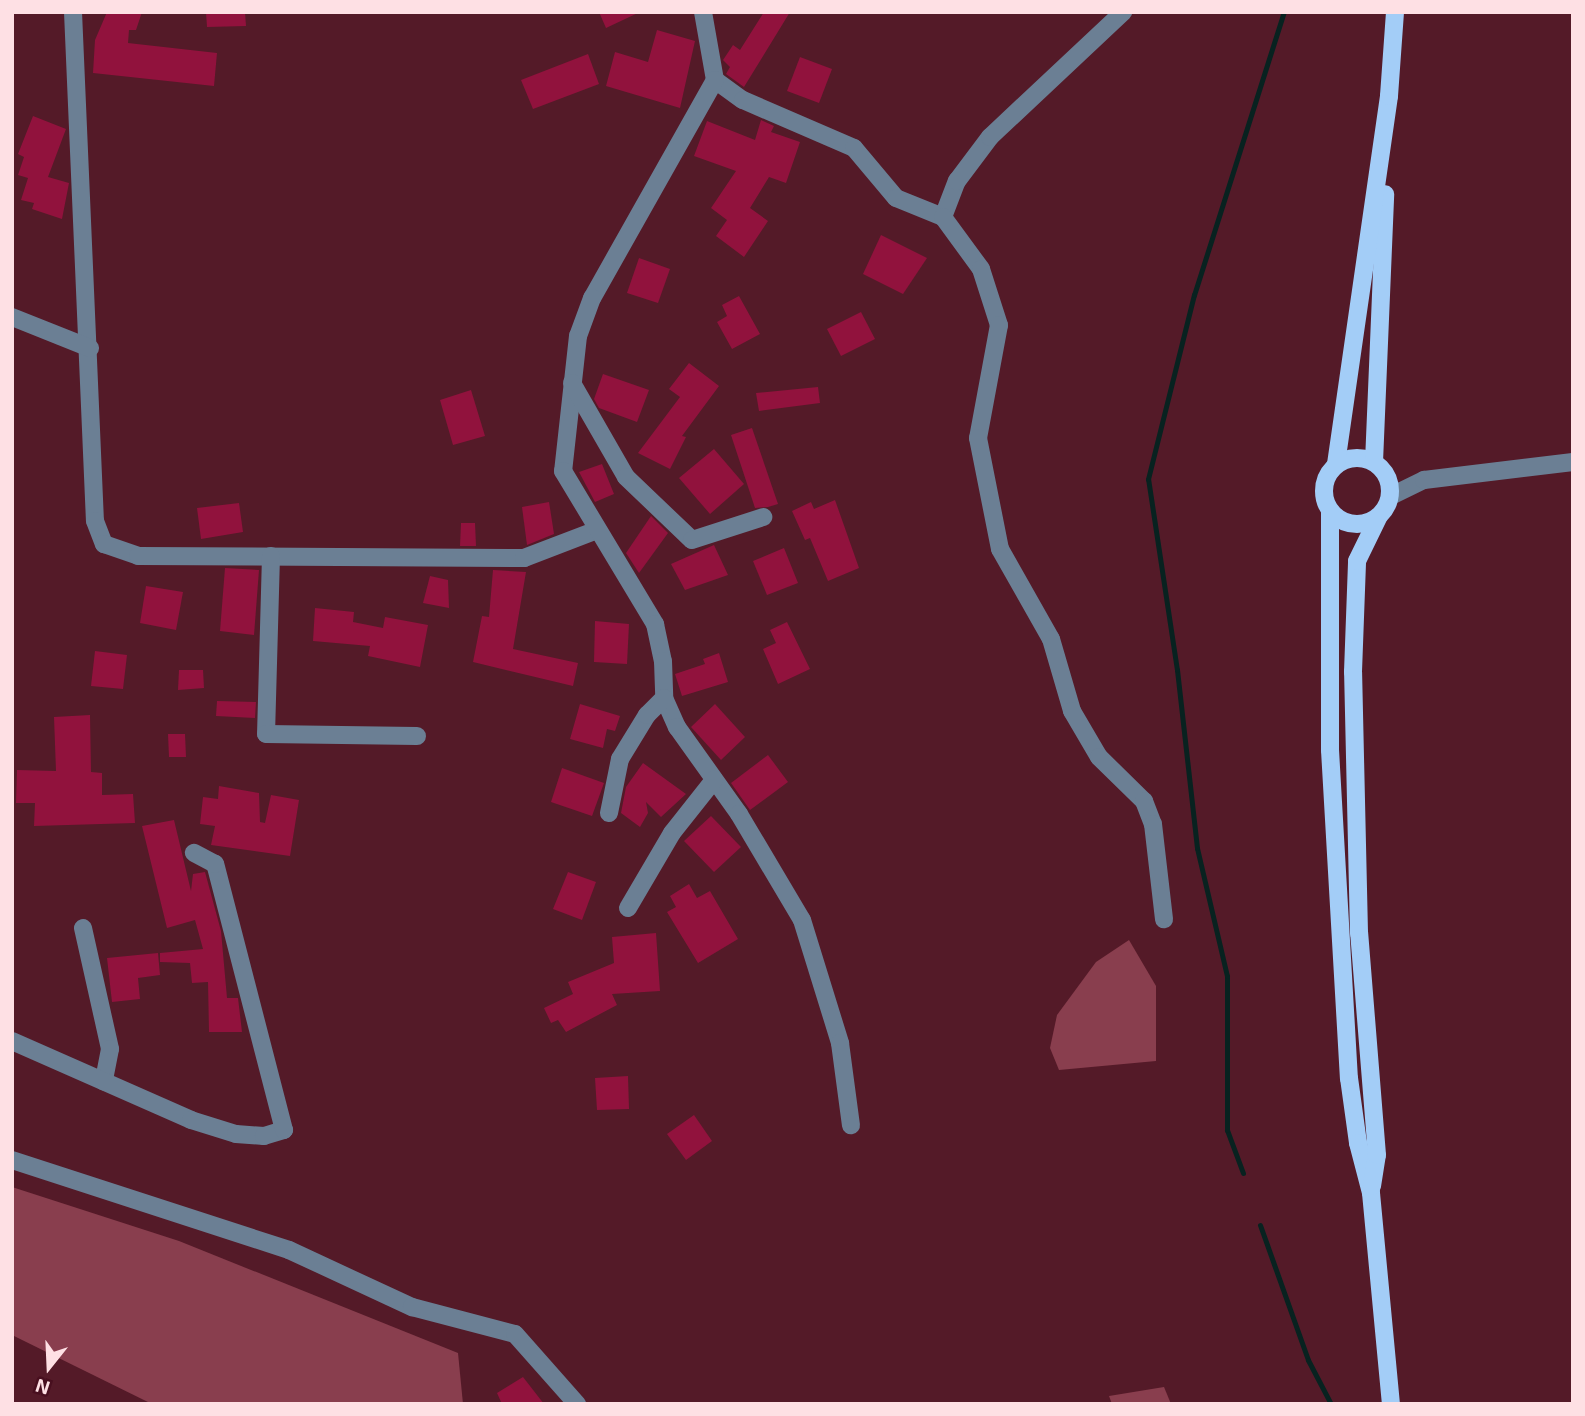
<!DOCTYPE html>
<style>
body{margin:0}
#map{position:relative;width:1585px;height:1416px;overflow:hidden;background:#541a28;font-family:"Exo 2",sans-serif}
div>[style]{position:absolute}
.green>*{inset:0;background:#893e4e}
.stream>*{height:5px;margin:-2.5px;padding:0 2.5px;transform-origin:2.5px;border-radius:2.5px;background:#082220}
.building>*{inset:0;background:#91123d}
.minor>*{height:18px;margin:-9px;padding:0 9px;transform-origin:9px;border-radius:9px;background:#6b7f94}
.major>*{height:18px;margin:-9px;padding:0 9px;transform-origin:9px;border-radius:9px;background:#a3cdf7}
.major>.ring{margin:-9px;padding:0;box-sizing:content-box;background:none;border:18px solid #a3cdf7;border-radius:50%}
span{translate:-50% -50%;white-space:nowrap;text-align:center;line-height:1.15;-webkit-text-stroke:7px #480f1f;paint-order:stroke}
.frame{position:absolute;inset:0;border:14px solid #fee0e4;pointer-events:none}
.north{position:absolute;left:14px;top:1332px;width:70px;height:70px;-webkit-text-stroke:5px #480f1f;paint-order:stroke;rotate:198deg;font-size:19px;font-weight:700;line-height:28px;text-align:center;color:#fee0e4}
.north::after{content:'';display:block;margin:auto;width:24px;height:32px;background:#fee0e4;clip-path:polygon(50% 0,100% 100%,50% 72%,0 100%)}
</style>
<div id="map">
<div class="green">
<i style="clip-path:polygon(1129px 940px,1156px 986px,1156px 1061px,1059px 1070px,1050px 1048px,1057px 1015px,1096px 962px)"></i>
<i style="clip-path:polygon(12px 1187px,179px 1241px,458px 1353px,463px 1404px,152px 1404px,12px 1335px)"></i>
<i style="clip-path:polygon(1164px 1387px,1171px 1404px,1112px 1404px,1109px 1396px)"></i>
</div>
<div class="stream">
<i style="left:1243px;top:1173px;width:46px;rotate:-110.4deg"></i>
<i style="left:1227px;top:1130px;width:154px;rotate:-90deg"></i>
<i style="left:1227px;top:976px;width:131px;rotate:-103.2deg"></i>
<i style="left:1197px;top:848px;width:179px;rotate:-96.4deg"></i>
<i style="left:1177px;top:670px;width:193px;rotate:-98.6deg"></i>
<i style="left:1148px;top:479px;width:190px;rotate:-76deg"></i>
<i style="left:1194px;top:295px;width:297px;rotate:-72.4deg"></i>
<i style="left:1260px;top:1225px;width:143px;rotate:70.4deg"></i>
<i style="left:1308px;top:1360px;width:50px;rotate:62.4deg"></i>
</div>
<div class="building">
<i style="clip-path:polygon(107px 12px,142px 12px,136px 30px,129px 30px,128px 43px,217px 53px,214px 86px,93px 73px,95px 40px)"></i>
<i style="clip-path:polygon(206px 12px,245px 12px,246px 26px,207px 27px)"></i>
<i style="clip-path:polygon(599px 12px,640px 12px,606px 28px)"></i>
<i style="clip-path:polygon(764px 12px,790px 12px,744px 87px,726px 74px,730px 67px,723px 60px,733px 45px,740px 50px)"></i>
<i style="clip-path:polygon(657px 30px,695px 41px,680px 108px,606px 86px,615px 52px,648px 62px)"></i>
<i style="clip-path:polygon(588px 54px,599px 84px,533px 109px,521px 80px)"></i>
<i style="clip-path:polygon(800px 57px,832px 69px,819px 103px,787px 91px)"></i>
<i style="clip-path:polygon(33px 116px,66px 129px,48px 177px,69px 183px,62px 219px,32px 209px,34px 203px,21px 200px,28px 178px,18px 175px,24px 157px,18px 154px)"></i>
<i style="clip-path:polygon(761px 120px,774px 126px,771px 132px,800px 142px,786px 183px,769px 177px,750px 208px,768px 221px,744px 257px,716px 236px,727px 220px,711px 208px,736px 171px,694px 156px,707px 121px,755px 140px)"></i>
<i style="clip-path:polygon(881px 235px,927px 258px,903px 294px,863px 274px)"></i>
<i style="clip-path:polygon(639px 258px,670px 269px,658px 303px,627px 293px)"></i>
<i style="clip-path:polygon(739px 296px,760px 334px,732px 349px,717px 322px,727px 316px,722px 305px)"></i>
<i style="clip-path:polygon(861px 312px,875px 339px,841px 356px,827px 329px)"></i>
<i style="clip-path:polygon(689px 363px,719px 386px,682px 436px,686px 437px,670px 469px,638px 453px,680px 397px,669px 389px)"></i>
<i style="clip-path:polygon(603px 374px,649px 390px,637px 422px,599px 408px,594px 399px)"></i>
<i style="clip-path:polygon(818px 387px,820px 403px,759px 411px,756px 393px)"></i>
<i style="clip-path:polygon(471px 390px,485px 436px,453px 445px,440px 400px)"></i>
<i style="clip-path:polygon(752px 428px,778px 504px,768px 507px,755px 508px,731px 435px)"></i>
<i style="clip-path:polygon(714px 449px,744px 484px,710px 514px,679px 478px)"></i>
<i style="clip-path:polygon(602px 464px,614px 494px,595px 502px,579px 472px)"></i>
<i style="clip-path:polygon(835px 500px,859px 568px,828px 581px,810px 538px,805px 540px,792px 511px,811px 502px,814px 509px)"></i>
<i style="clip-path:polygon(549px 502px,554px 534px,527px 545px,522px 507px)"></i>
<i style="clip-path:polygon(239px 503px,243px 532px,201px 539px,197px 508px)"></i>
<i style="clip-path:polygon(651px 516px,668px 533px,639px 573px,626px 553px)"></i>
<i style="clip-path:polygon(461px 523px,475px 523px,476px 546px,460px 546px)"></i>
<i style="clip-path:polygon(714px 545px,728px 575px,685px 590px,671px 564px)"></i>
<i style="clip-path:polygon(784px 548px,798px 583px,767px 595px,753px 561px)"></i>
<i style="clip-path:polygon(225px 568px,259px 570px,254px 635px,220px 631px)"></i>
<i style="clip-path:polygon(493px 570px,526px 572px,513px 649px,578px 663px,573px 686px,473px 662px,482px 616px,489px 617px)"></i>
<i style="clip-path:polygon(430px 576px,448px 580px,449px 608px,423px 603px)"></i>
<i style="clip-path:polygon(146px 586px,183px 592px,176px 630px,140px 623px)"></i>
<i style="clip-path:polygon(315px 608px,354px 612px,353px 622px,383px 628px,385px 617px,428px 625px,420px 667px,368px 656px,370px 646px,313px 641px)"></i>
<i style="clip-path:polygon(595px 621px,629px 624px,627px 664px,594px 662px)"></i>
<i style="clip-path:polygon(787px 622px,810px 669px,778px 684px,763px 649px,776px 643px,770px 630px)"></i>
<i style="clip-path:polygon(95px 651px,127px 655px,123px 689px,91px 686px)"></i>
<i style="clip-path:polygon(719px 653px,728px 682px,682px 696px,675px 674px,705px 664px,703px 659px)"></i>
<i style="clip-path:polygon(179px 670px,203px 670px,204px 688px,178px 690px)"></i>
<i style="clip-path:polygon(217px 701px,256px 702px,255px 718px,216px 716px)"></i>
<i style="clip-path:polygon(580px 704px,620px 716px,615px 731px,607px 729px,603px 748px,570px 739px)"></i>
<i style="clip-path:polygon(715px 704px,745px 737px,721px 760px,691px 727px)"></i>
<i style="clip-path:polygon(90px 715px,91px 772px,102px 773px,102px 795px,133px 794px,135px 823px,34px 826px,35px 803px,16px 803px,17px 770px,56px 771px,54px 717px)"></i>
<i style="clip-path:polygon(168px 734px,185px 734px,186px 757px,169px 757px)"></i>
<i style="clip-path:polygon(768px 755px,788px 782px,750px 810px,731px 783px)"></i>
<i style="clip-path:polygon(643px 763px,686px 794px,661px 817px,646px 802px,648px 813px,640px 827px,621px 813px,626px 787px)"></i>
<i style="clip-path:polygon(562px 768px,604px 783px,592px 816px,551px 802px)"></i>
<i style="clip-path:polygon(219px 786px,259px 793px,260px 822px,265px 823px,271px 795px,299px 800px,290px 856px,211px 845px,215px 826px,200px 824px,203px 797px,218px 799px)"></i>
<i style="clip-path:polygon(711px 816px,741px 847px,714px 872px,684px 841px)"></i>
<i style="clip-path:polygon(174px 820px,191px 891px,193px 874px,205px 872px,221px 931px,227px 998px,238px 998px,242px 1032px,209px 1032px,208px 982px,192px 983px,190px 963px,160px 962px,160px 953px,203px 949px,195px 920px,167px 928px,142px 826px)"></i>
<i style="clip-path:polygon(568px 872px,596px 882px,582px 920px,553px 909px)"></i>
<i style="clip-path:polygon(689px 884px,697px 898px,710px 891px,738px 939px,698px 963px,667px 912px,676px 907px,670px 896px)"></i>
<i style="clip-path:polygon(656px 933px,660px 991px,612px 994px,617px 1005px,566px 1032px,558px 1020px,551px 1023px,544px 1008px,573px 994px,568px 982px,614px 963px,612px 937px)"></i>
<i style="clip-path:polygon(158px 953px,160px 975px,138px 978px,140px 999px,112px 1002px,107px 958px)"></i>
<i style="clip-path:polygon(628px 1076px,629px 1109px,597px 1110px,595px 1078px)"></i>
<i style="clip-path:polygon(694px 1115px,712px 1141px,686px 1160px,667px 1134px)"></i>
<i style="clip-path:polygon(523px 1377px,544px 1404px,502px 1404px,497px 1393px)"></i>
</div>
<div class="minor">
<i style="left:73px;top:12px;width:509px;rotate:87.53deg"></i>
<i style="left:95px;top:521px;width:25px;rotate:69deg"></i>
<i style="left:104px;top:544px;width:36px;rotate:19deg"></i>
<i style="left:138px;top:556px;width:386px;rotate:0.3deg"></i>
<i style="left:524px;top:558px;width:78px;rotate:-21deg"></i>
<i style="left:703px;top:12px;width:69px;rotate:80deg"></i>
<i style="left:715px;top:80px;width:34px;rotate:36deg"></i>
<i style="left:743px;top:100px;width:121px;rotate:23.4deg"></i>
<i style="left:854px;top:148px;width:65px;rotate:50deg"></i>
<i style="left:896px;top:198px;width:51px;rotate:22deg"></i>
<i style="left:943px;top:217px;width:39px;rotate:-69deg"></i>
<i style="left:957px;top:181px;width:55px;rotate:-53.1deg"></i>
<i style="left:990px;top:137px;width:183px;rotate:-43.2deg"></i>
<i style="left:715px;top:80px;width:250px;rotate:119.4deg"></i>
<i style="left:592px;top:298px;width:40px;rotate:110.2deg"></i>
<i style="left:578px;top:336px;width:136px;rotate:96.3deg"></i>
<i style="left:563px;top:471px;width:179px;rotate:59deg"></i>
<i style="left:655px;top:624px;width:38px;rotate:78deg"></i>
<i style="left:663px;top:661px;width:37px;rotate:88deg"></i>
<i style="left:664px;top:698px;width:32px;rotate:66deg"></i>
<i style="left:677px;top:727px;width:107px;rotate:54.5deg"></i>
<i style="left:739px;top:814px;width:123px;rotate:59.3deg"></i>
<i style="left:802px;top:920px;width:129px;rotate:72.8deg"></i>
<i style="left:840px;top:1043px;width:83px;rotate:82.4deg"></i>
<i style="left:943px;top:217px;width:64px;rotate:53.8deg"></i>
<i style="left:981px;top:269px;width:59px;rotate:72.2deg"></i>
<i style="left:999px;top:325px;width:115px;rotate:100.5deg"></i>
<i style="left:978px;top:438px;width:113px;rotate:78.8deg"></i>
<i style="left:1000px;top:549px;width:103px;rotate:60.5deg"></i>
<i style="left:1051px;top:639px;width:75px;rotate:73.7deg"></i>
<i style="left:1072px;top:711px;width:53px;rotate:59.6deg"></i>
<i style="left:1099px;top:757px;width:63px;rotate:44.4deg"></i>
<i style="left:1144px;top:801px;width:25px;rotate:69deg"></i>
<i style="left:1153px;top:824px;width:96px;rotate:83.4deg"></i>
<i style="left:12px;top:317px;width:84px;rotate:21.7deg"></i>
<i style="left:572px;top:383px;width:108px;rotate:60.1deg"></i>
<i style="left:626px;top:477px;width:91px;rotate:43.7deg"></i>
<i style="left:692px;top:540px;width:75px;rotate:-17.9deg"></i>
<i style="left:1391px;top:496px;width:37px;rotate:-26deg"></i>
<i style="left:1424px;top:480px;width:150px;rotate:-6.9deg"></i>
<i style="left:271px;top:556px;width:178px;rotate:91.6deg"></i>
<i style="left:266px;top:734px;width:151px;rotate:0.8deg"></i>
<i style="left:609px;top:813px;width:55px;rotate:-78.5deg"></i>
<i style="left:620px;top:759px;width:52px;rotate:-58.5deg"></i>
<i style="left:647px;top:715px;width:24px;rotate:-45deg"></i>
<i style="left:628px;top:908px;width:87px;rotate:-59.6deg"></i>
<i style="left:672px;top:833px;width:68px;rotate:-51.6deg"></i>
<i style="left:83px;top:928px;width:124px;rotate:77.4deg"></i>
<i style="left:110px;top:1049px;width:33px;rotate:101deg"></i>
<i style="left:12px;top:1041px;width:196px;rotate:23.8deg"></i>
<i style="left:191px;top:1120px;width:47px;rotate:17.3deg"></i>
<i style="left:236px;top:1134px;width:28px;rotate:4deg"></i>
<i style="left:264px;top:1136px;width:21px;rotate:-17deg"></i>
<i style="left:284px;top:1130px;width:275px;rotate:-104.5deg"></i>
<i style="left:215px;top:864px;width:24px;rotate:-152deg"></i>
<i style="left:12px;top:1160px;width:291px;rotate:18deg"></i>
<i style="left:289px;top:1250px;width:136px;rotate:24.9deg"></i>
<i style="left:412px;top:1307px;width:106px;rotate:14.7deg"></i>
<i style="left:515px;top:1334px;width:94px;rotate:48.5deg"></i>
</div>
<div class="major">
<i class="ring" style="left:1324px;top:458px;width:48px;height:48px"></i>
<i style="left:1374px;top:462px;width:268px;rotate:-87.6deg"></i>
<i style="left:1336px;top:464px;width:372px;rotate:-81.8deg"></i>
<i style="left:1389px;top:96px;width:84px;rotate:-85.9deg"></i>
<i style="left:1330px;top:512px;width:238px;rotate:90deg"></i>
<i style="left:1330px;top:750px;width:329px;rotate:86.7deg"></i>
<i style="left:1349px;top:1078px;width:66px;rotate:82.1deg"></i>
<i style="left:1358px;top:1143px;width:52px;rotate:75.4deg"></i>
<i style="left:1371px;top:1193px;width:212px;rotate:84.6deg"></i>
<i style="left:1372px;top:1186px;width:31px;rotate:-81deg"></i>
<i style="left:1377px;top:1155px;width:223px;rotate:-94.6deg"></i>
<i style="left:1359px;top:933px;width:261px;rotate:-91.3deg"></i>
<i style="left:1353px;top:672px;width:111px;rotate:-87.9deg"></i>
<i style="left:1357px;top:561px;width:48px;rotate:-64deg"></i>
</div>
<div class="frame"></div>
<div class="north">N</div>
</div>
